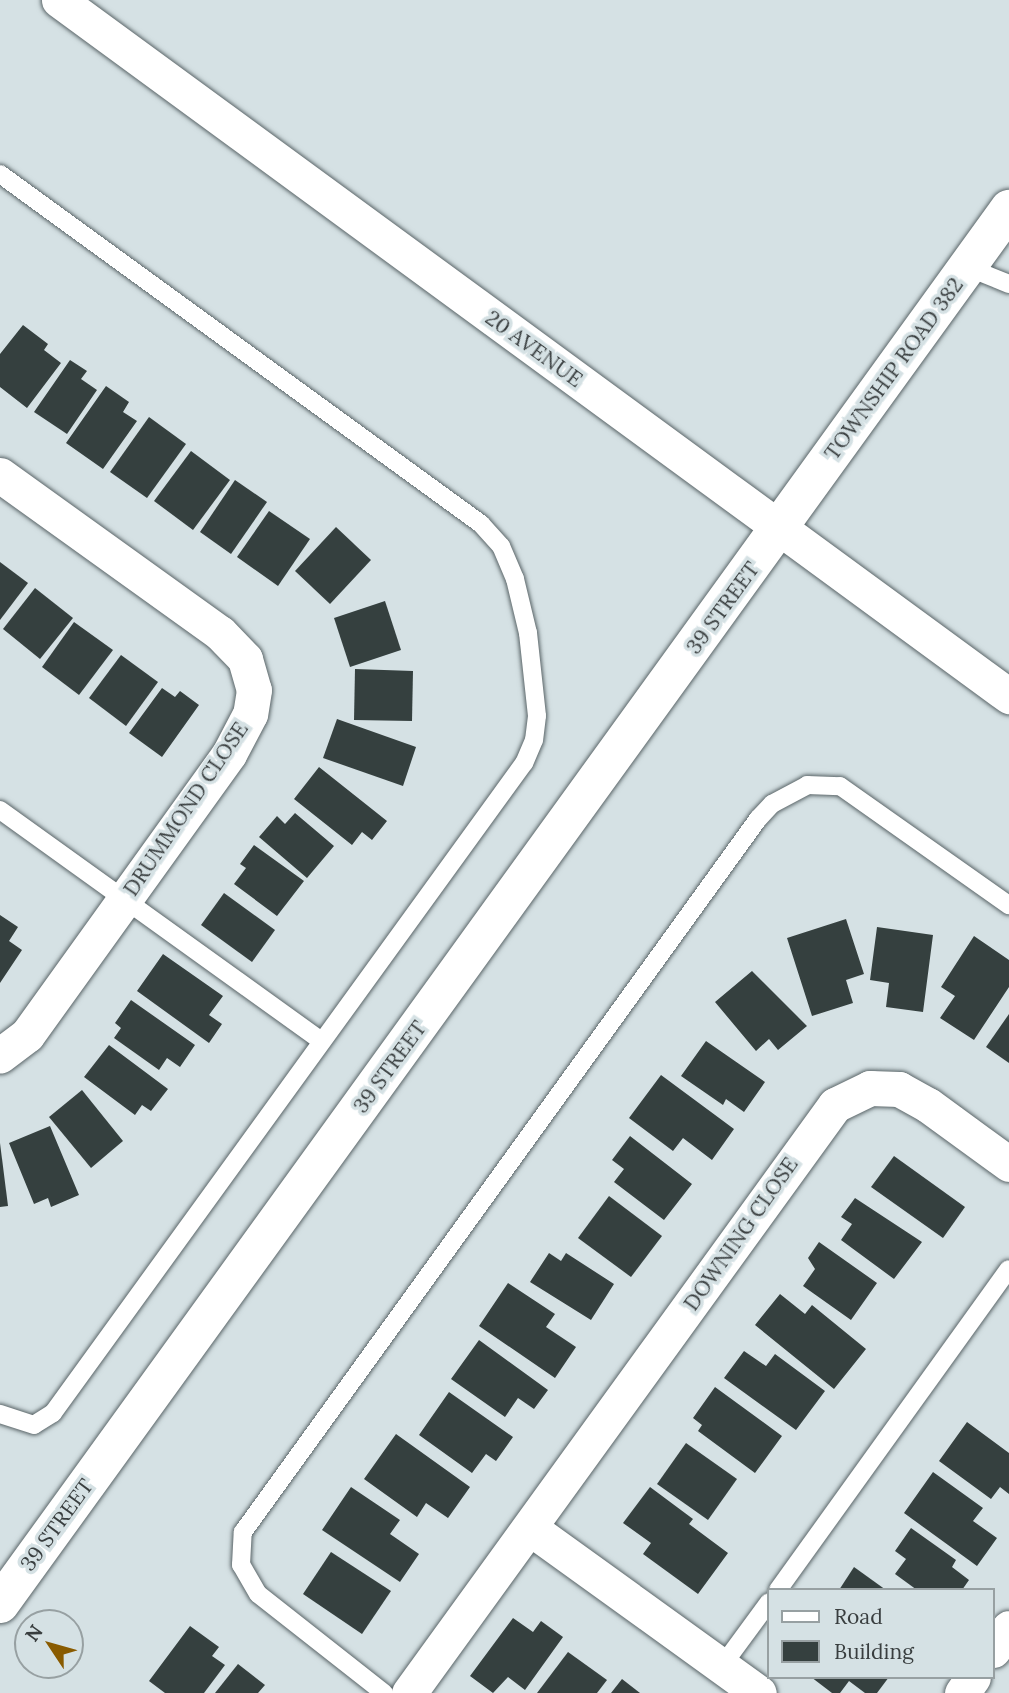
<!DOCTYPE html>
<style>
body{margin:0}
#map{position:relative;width:1009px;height:1693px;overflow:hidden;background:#d5e1e4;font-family:Lora,serif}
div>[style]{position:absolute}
.building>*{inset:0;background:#35403f}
.roads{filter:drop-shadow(0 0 2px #5a6568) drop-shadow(0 0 2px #5a6568)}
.lane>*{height:18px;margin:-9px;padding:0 9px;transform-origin:9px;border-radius:9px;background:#fff}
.street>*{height:35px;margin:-17.5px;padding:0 17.5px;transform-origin:17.5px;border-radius:17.5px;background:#fff}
.secondary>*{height:38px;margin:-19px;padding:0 19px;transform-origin:19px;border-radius:19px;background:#fff}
span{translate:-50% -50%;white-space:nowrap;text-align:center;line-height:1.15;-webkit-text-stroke:7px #d5e1e4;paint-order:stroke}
.street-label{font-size:21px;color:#393e3f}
.legend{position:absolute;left:767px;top:1588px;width:228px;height:91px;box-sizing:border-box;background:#d5e1e4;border:2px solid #97a0a2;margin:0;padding:9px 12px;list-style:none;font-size:21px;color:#393e3f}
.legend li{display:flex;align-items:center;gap:14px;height:35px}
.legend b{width:35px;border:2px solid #97a0a2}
.north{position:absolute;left:14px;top:1609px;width:70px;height:70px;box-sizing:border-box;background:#d5e1e4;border:2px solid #97a0a2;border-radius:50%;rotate:306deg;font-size:19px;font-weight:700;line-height:28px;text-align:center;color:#393e3f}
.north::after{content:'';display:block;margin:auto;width:24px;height:32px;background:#895b00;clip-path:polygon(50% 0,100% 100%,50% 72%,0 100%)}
</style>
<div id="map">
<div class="building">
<i style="clip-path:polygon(23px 325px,48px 344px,44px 350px,61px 363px,27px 408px,0 387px,0 354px)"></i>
<i style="clip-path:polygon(70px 360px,87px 371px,81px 379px,97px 390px,67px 434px,34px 412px)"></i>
<i style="clip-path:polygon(106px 386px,129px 402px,123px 412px,137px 421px,103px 469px,66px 443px)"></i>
<i style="clip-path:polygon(149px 417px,186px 444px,147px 498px,110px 472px)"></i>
<i style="clip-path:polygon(191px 451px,230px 480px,193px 530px,154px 501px)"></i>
<i style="clip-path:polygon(235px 480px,267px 502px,231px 554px,200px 532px)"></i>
<i style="clip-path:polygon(269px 511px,310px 539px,278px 586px,237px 557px)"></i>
<i style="clip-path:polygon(336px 527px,371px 560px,330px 604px,295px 571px)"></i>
<i style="clip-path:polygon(0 562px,28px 583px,0 620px)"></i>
<i style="clip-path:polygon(35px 588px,73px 618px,40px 659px,3px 629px)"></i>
<i style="clip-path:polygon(385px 601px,401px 650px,350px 667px,334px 618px)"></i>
<i style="clip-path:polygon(74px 622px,113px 650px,79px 695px,42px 667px)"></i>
<i style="clip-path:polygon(121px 655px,158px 682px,126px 726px,89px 698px)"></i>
<i style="clip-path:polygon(355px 669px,413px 671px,412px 721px,354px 720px)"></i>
<i style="clip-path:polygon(162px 688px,175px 697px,180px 691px,199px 705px,162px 757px,129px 733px)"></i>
<i style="clip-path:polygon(337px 719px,416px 747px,403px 786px,323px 758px)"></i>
<i style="clip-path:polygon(319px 767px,387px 821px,372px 840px,362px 832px,352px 845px,294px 799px)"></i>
<i style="clip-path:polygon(295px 813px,334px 846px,307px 878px,259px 837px,277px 816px,285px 824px)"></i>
<i style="clip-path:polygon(254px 845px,304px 881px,277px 916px,234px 884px,246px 868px,240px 864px)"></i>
<i style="clip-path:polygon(224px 893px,275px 930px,252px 962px,201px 925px)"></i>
<i style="clip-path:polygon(0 915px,18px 927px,9px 941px,22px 950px,0 983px)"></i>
<i style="clip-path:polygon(846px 919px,864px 974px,846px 980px,853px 1003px,812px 1016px,787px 938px)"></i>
<i style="clip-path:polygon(877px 927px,933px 935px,923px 1012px,886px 1007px,889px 983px,870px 980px)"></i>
<i style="clip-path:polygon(974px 936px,1009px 960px,1009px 987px,974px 1040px,940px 1018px,955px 996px,941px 987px)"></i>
<i style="clip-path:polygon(163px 954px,223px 996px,209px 1015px,222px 1024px,209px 1043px,137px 991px)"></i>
<i style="clip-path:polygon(752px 971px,807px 1026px,778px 1050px,769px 1039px,756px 1051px,715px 1002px)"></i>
<i style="clip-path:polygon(131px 1000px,195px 1045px,180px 1067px,167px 1058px,159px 1070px,114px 1038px,121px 1028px,115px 1023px)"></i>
<i style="clip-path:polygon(1009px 1014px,1009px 1063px,986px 1047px)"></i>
<i style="clip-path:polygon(706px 1041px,765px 1082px,744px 1112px,726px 1099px,723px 1105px,681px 1076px)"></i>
<i style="clip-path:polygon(109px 1045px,168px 1089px,151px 1111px,142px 1105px,135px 1115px,84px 1077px)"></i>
<i style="clip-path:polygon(661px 1075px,734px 1129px,712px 1160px,683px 1138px,673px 1151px,629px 1118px)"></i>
<i style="clip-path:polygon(82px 1090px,123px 1141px,91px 1168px,49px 1117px)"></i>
<i style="clip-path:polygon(50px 1126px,79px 1195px,51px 1207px,48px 1198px,34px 1204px,9px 1143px)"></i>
<i style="clip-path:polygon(630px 1136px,692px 1184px,664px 1220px,614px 1182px,624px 1169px,612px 1160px)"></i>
<i style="clip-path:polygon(0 1143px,8px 1206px,0 1207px)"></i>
<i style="clip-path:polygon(894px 1156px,965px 1207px,943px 1238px,871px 1187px)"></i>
<i style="clip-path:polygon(609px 1196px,662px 1236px,631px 1277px,578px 1238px)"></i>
<i style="clip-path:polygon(855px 1198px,922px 1242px,894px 1279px,841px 1240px,852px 1224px,841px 1217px)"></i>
<i style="clip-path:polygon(819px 1242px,877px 1283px,851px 1320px,803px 1286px,815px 1269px,808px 1258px)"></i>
<i style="clip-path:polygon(549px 1253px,561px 1261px,566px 1253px,614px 1284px,591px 1320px,530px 1282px)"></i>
<i style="clip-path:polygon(508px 1283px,555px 1314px,546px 1327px,576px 1347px,555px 1378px,479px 1326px)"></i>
<i style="clip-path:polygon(780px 1294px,805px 1314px,812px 1305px,866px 1349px,834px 1389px,755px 1325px)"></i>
<i style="clip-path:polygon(479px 1340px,548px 1390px,534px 1409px,518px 1398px,505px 1417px,451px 1379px)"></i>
<i style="clip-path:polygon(744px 1351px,766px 1366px,775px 1354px,825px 1391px,796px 1430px,724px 1378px)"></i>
<i style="clip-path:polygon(715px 1387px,782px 1436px,755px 1473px,698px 1431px,702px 1425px,693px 1418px)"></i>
<i style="clip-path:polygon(449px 1392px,513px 1437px,496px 1461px,486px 1454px,472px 1473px,419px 1435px)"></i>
<i style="clip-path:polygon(967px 1422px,1009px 1453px,1009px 1494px,1000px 1487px,991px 1499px,939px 1461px)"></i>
<i style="clip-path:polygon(396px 1434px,470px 1487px,448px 1518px,426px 1503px,417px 1517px,364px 1479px)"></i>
<i style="clip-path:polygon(686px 1443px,737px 1479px,708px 1520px,657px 1484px)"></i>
<i style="clip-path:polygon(933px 1472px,983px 1508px,973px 1521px,997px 1538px,977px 1566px,904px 1513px)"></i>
<i style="clip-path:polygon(351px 1487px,400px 1520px,390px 1534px,419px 1554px,400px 1582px,322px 1530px)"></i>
<i style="clip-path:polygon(650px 1487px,693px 1519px,689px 1524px,728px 1553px,698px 1594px,643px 1554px,651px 1543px,623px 1523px)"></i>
<i style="clip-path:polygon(911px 1528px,956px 1560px,952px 1567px,969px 1580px,962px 1590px,917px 1590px,895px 1574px,906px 1559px,895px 1551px)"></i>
<i style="clip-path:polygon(331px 1552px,391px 1591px,362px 1634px,303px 1594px)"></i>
<i style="clip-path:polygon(854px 1567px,886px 1590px,839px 1590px)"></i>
<i style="clip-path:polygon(513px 1618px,533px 1632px,541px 1621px,563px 1637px,525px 1690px,508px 1677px,493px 1693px,470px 1676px)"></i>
<i style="clip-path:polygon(190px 1626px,219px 1647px,212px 1656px,225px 1665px,204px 1693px,165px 1693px,149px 1681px)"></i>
<i style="clip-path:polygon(568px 1652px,607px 1680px,597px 1693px,537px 1693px)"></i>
<i style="clip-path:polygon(238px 1664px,265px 1685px,258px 1693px,215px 1693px)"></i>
<i style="clip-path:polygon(811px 1677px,889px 1677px,877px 1693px,865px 1693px,849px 1681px,840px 1693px,832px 1693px)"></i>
<i style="clip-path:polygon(622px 1679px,640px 1693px,611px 1693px)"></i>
</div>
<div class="roads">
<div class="lane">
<i style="left:0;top:174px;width:595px;rotate:36.04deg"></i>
<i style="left:481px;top:524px;width:30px;rotate:48deg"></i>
<i style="left:501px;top:546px;width:36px;rotate:67deg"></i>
<i style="left:515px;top:579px;width:56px;rotate:76.5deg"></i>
<i style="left:528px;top:633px;width:83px;rotate:83.8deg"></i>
<i style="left:537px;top:716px;width:24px;rotate:97deg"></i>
<i style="left:534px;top:740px;width:25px;rotate:113deg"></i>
<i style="left:524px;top:763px;width:803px;rotate:125.93deg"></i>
<i style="left:53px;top:1413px;width:22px;rotate:148deg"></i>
<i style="left:34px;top:1425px;width:36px;rotate:-162deg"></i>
<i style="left:967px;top:267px;width:45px;rotate:22deg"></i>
<i style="left:0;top:810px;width:395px;rotate:35.7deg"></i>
<i style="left:778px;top:1590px;width:395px;rotate:-54.3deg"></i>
<i style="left:722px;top:1666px;width:79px;rotate:-53.7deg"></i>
<i style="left:384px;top:1693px;width:160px;rotate:-141.8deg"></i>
<i style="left:258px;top:1594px;width:34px;rotate:-120deg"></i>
<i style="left:241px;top:1565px;width:33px;rotate:-87deg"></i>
<i style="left:243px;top:1532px;width:880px;rotate:-54.16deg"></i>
<i style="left:758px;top:819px;width:21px;rotate:-47deg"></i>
<i style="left:772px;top:804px;width:40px;rotate:-28deg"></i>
<i style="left:807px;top:785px;width:33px;rotate:2deg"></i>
<i style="left:840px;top:786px;width:207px;rotate:35.2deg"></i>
</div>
<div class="street">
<i style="left:59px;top:0;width:1178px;rotate:36.23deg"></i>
<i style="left:0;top:475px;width:271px;rotate:35.7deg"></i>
<i style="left:220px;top:633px;width:36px;rotate:46deg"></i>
<i style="left:245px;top:659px;width:32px;rotate:74deg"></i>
<i style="left:254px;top:690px;width:24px;rotate:99deg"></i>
<i style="left:250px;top:714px;width:45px;rotate:117.7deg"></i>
<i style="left:229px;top:754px;width:346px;rotate:125.7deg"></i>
<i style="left:27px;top:1035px;width:34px;rotate:143deg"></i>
<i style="left:530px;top:1528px;width:282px;rotate:35.8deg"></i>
<i style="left:993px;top:1650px;width:27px;rotate:-54deg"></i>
<i style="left:409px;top:1693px;width:726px;rotate:-54.08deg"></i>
<i style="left:835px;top:1105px;width:39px;rotate:-26deg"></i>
<i style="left:870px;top:1088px;width:29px;rotate:2deg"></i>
<i style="left:899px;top:1089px;width:33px;rotate:29deg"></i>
<i style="left:928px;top:1105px;width:100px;rotate:36.1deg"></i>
<i style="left:962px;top:1693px;width:19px;rotate:-55deg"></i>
</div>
<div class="secondary">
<i style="left:0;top:1604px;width:1722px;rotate:-54.12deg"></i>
</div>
</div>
<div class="street-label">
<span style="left:534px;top:349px;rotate:36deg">20 AVENUE</span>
<span style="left:894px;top:369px;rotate:-54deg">TOWNSHIP ROAD 382</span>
<span style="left:723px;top:608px;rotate:-54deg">39 STREET</span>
<span style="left:186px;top:809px;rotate:-56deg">DRUMMOND CLOSE</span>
<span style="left:390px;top:1067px;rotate:-54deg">39 STREET</span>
<span style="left:741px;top:1234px;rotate:-55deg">DOWNING CLOSE</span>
<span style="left:57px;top:1525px;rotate:-54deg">39 STREET</span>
</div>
<ul class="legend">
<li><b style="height:9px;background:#fff"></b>Road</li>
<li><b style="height:19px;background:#35403f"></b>Building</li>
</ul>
<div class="north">N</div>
</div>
